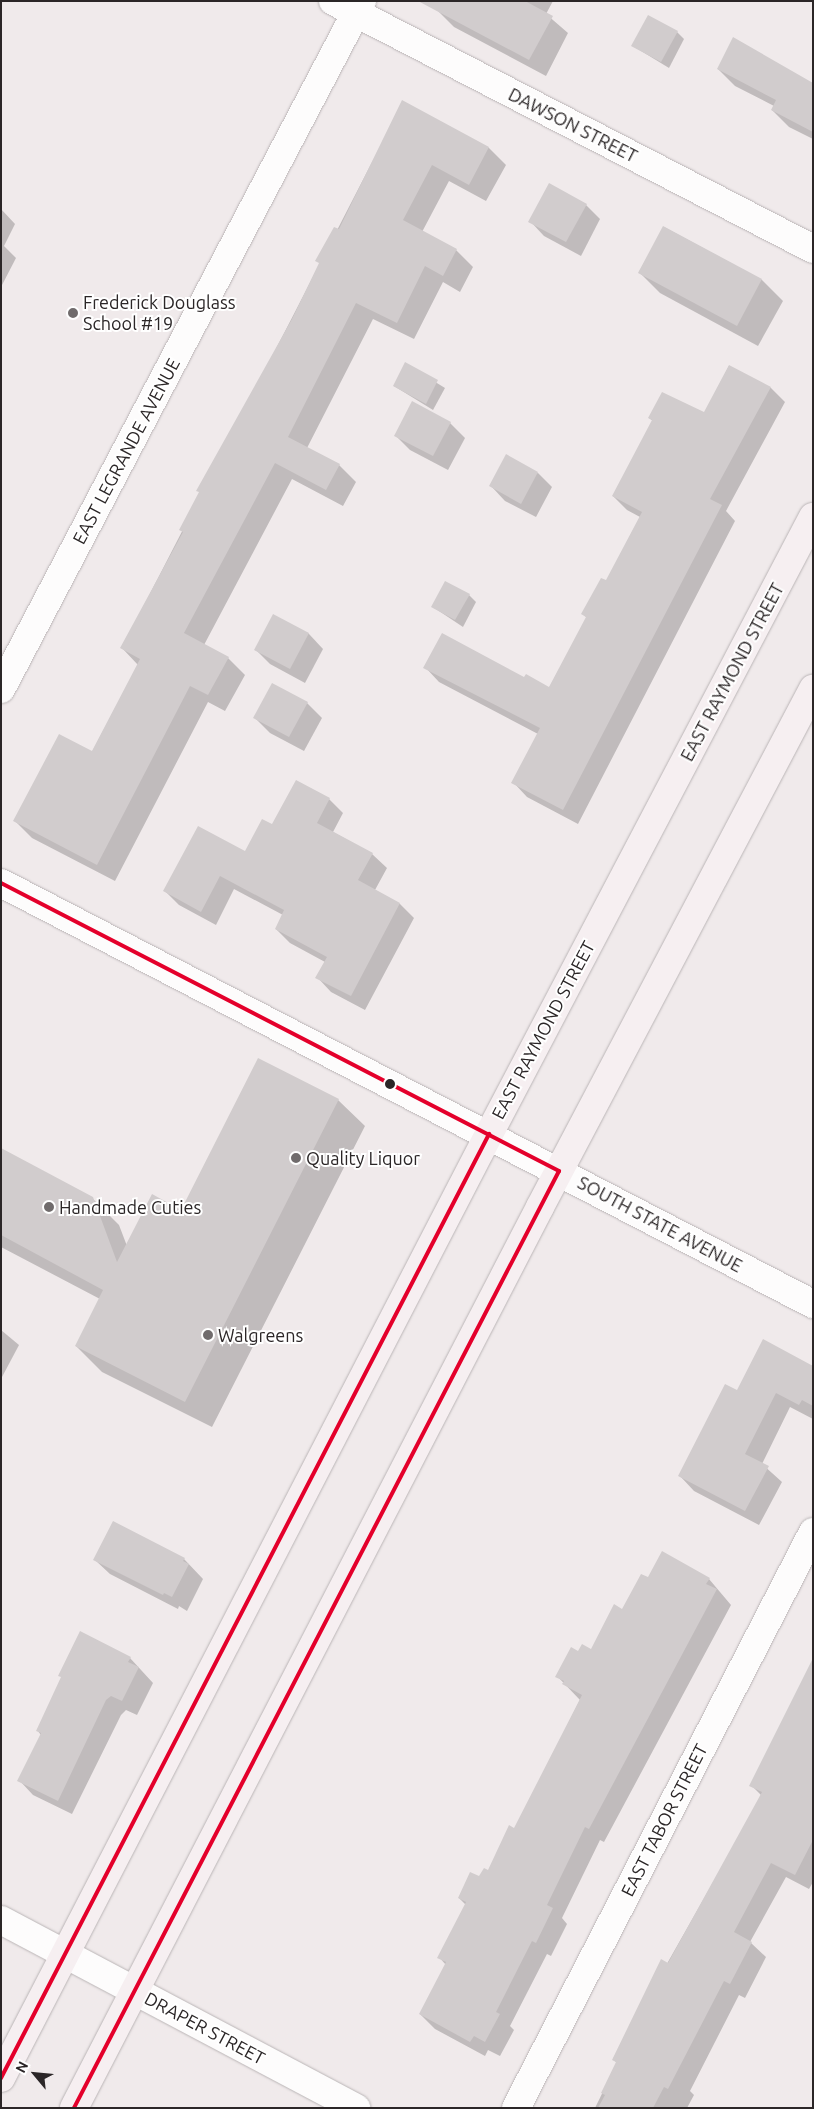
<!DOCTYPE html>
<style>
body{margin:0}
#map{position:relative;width:814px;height:2109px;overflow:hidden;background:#f0eaeb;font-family:Ubuntu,sans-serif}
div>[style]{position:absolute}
.shadow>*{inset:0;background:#0003}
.building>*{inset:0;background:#d1cccd}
.roads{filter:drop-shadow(0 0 1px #bab5b6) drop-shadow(0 0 1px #bab5b6)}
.minor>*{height:28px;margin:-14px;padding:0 14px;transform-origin:14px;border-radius:14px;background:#fdfcfc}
.major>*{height:28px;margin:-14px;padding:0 14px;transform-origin:14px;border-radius:14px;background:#f6eff1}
.bus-1>*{height:4px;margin:-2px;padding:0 2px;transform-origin:2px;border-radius:2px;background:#e4002b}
.dots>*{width:14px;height:14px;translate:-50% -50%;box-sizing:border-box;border:2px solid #fff;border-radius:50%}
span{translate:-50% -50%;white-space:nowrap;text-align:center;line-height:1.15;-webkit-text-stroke:4px #fff;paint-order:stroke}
.street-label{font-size:18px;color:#2b2627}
.poi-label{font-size:18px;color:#2b2627}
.left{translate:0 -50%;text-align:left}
.frame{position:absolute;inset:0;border:2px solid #2b2627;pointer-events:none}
.north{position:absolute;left:10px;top:2049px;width:50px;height:50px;-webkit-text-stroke:4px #fff;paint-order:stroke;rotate:298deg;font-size:14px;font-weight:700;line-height:20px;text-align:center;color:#2b2627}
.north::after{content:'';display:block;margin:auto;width:18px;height:22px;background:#2b2627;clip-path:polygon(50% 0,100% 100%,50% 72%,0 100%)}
</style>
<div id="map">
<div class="shadow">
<i style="clip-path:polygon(443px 1px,553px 1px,546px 14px,568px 33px,546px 76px,454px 27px,438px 11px)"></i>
<i style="clip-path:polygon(677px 32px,684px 39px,669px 68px,633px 46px)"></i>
<i style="clip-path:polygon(718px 69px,813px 83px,813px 139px,789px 127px,772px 110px,774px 106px,735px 86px)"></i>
<i style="clip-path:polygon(403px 102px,489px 148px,506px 165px,486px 201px,449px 181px,422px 232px,456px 250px,473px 267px,460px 292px,443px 282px,414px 339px,373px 319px,307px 448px,339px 465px,356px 482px,343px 506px,292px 479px,204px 645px,228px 658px,245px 675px,225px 711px,208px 702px,115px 881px,32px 838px,15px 821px,92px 752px,138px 665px,122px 648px)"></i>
<i style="clip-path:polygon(586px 205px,600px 219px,581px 256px,544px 236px,530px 221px)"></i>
<i style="clip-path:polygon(1px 209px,15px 224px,4px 246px,16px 258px,1px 287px)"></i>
<i style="clip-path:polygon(664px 227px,762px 280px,783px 301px,758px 346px,660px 293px,639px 272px)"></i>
<i style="clip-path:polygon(406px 364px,445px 388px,433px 410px,394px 386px)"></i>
<i style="clip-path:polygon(729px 366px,771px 388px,785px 402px,726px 511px,735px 521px,578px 824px,527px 797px,513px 782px,538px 734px,439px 682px,425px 667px,525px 679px,549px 688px,587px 618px,583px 614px,606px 582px,640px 517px,627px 510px,613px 496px,653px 421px,649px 418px,704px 414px)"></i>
<i style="clip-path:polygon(450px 423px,465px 438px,448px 470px,410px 450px,395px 435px)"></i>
<i style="clip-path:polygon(538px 473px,552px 487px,536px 517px,505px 501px,491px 486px)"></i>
<i style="clip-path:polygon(469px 595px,476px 602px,463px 627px,433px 607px)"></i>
<i style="clip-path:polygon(274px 616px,309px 634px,323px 649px,305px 683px,270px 664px,256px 650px)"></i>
<i style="clip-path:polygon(307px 703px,322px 718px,304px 751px,270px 733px,255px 718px)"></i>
<i style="clip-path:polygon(329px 799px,343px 813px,333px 832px,372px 854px,387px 868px,375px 890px,400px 904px,414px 918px,365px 1010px,331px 992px,317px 977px,325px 962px,290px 943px,276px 929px,283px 915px,234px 889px,216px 925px,179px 905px,165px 891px,245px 853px,273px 826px)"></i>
<i style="clip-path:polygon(338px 1100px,365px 1126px,212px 1427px,102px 1372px,76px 1346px,100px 1299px,1px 1247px,1px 1150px,92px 1198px,119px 1225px,127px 1246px,182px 1211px)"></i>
<i style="clip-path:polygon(1px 1330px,19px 1345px,2px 1377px,1px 1377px)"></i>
<i style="clip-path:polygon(813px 1367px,813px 1419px,790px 1407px,762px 1464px,782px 1482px,759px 1525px,694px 1491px,680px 1476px,737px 1392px)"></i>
<i style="clip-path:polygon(184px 1559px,203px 1579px,187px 1611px,179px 1606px,178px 1609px,110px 1574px,95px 1560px)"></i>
<i style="clip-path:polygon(649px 1579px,709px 1579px,731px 1605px,604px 1842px,600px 1840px,562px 1918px,567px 1924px,551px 1956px,547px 1954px,510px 2026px,514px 2030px,500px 2056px,488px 2050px,485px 2056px,435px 2029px,420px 2014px,446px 1965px,439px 1957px,466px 1905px,459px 1898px,488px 1872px,515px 1829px,580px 1700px,557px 1676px,578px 1653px,591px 1650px)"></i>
<i style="clip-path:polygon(130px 1658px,153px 1683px,137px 1715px,126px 1710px,121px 1715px,72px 1814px,33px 1795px,19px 1780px,41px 1735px,37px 1730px)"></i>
<i style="clip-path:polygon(813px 1668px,813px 1882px,809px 1889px,786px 1877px,750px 1942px,766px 1957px,745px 1998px,739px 1995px,690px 2091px,694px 2095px,687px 2108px,595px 2108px,617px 2063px,613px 2059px,762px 1796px,751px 1785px)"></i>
</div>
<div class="building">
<i style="clip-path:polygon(418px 1px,525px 1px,553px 16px,529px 60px)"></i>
<i style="clip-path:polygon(648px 15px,678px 31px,661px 62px,631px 46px)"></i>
<i style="clip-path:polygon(733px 37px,813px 83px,813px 132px,771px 110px,776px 100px,717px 69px)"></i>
<i style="clip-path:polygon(402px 100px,489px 147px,469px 185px,432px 165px,403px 220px,457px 249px,443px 276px,425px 266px,397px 323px,356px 303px,288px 437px,340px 464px,326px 490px,275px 463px,184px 633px,229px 657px,208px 695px,190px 686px,97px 865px,13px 821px,59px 734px,92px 751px,140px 659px,120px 648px,183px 532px,179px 530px,199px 492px,196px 491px,292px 319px,319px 263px,315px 261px,334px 227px,339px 229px)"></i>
<i style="clip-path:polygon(549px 183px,587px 204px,566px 242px,528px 222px)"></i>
<i style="clip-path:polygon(663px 226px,762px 279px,737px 326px,638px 273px)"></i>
<i style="clip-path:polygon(405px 362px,438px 380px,426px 404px,393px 386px)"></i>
<i style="clip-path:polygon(729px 365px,771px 387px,710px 499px,722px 505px,563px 810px,511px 783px,540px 728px,423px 668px,442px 633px,524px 677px,526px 674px,549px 687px,586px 617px,581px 614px,601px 578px,606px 580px,642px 512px,612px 496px,652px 420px,648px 418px,662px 392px,704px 412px)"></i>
<i style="clip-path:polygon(412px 401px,451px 422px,433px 456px,394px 436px)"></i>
<i style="clip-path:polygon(506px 454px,538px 472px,521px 504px,489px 486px)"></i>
<i style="clip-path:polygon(445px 581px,470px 594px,455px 620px,431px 607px)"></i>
<i style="clip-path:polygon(273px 614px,309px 633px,290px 669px,254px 650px)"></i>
<i style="clip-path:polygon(272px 683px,308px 702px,289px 737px,253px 718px)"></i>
<i style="clip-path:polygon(296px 780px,330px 798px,317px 823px,373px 853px,358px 880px,400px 903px,351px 996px,315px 978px,327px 957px,275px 929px,284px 910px,220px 876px,201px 912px,163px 891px,198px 826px,245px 851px,262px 819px,272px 824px)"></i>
<i style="clip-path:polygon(258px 1058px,339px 1099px,185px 1402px,75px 1346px,103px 1290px,1px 1235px,1px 1148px,93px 1197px,117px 1262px,152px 1194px,181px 1210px)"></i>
<i style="clip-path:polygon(763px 1339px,813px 1366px,813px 1406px,802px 1400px,799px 1405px,776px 1393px,745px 1454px,769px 1466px,745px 1511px,678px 1476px,725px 1384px,737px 1390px)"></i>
<i style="clip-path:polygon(113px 1521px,185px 1558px,183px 1561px,189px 1564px,172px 1597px,164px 1593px,163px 1595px,93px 1560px)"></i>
<i style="clip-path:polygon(662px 1551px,710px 1578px,706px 1584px,717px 1589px,589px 1829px,585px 1827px,547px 1905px,553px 1908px,536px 1943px,532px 1941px,496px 2012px,500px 2014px,485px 2042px,474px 2036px,470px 2042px,419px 2014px,446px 1962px,437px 1958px,466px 1902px,458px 1898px,470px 1872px,479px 1876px,484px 1868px,488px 1870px,509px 1825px,514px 1828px,582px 1695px,562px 1684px,564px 1681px,555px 1677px,571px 1647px,578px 1651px,582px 1644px,591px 1649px,614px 1604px,622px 1609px,641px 1574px,648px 1577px)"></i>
<i style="clip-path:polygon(80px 1631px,131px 1657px,128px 1662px,139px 1667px,122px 1701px,111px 1696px,106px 1700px,58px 1801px,17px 1781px,41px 1733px,36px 1731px,61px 1677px,58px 1676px)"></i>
<i style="clip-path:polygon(813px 1658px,813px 1840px,795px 1875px,771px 1863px,734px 1932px,752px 1942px,730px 1984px,724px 1981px,668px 2089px,664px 2087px,653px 2108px,598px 2108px,605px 2095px,601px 2093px,616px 2062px,612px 2060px,661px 1959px,668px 1963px,762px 1792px,749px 1786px)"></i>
</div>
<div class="roads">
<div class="minor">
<i style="left:333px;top:1px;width:540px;rotate:27.32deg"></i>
<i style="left:1px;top:689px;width:777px;rotate:-62.31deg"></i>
<i style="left:1px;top:883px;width:915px;rotate:27.41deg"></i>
<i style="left:1px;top:1920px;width:402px;rotate:27.9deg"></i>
<i style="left:516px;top:2108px;width:648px;rotate:-62.72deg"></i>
</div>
<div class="major">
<i style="left:1px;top:2078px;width:1063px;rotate:-62.66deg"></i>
<i style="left:489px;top:1134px;width:697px;rotate:-62.3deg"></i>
<i style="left:74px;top:2108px;width:1014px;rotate:-62.65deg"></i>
<i style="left:540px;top:1207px;width:586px;rotate:-62.21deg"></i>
</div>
</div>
<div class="bus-1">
<i style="left:1px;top:883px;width:628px;rotate:27.3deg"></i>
<i style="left:559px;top:1171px;width:1055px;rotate:117.37deg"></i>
<i style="left:1px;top:2078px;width:1063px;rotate:-62.66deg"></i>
</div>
<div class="dots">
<i style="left:73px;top:313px;background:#706b6c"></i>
<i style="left:390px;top:1084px;background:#2b2627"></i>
<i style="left:296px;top:1158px;background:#706b6c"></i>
<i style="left:49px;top:1207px;background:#706b6c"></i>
<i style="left:208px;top:1335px;background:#706b6c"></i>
</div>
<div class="street-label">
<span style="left:573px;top:125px;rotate:27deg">DAWSON STREET</span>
<span style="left:126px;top:451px;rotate:-62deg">EAST LEGRANDE AVENUE</span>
<span style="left:732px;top:672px;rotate:-62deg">EAST RAYMOND STREET</span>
<span style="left:543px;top:1030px;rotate:-62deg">EAST RAYMOND STREET</span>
<span style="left:660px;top:1224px;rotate:28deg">SOUTH STATE AVENUE</span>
<span style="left:664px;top:1820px;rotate:-63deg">EAST TABOR STREET</span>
<span style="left:205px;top:2028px;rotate:28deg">DRAPER STREET</span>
</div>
<div class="poi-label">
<span class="left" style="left:83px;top:313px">Frederick Douglass<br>School #19</span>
<span class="left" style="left:306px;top:1158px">Quality Liquor</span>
<span class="left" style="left:59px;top:1207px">Handmade Cuties</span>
<span class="left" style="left:218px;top:1335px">Walgreens</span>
</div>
<div class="frame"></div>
<div class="north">N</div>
</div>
